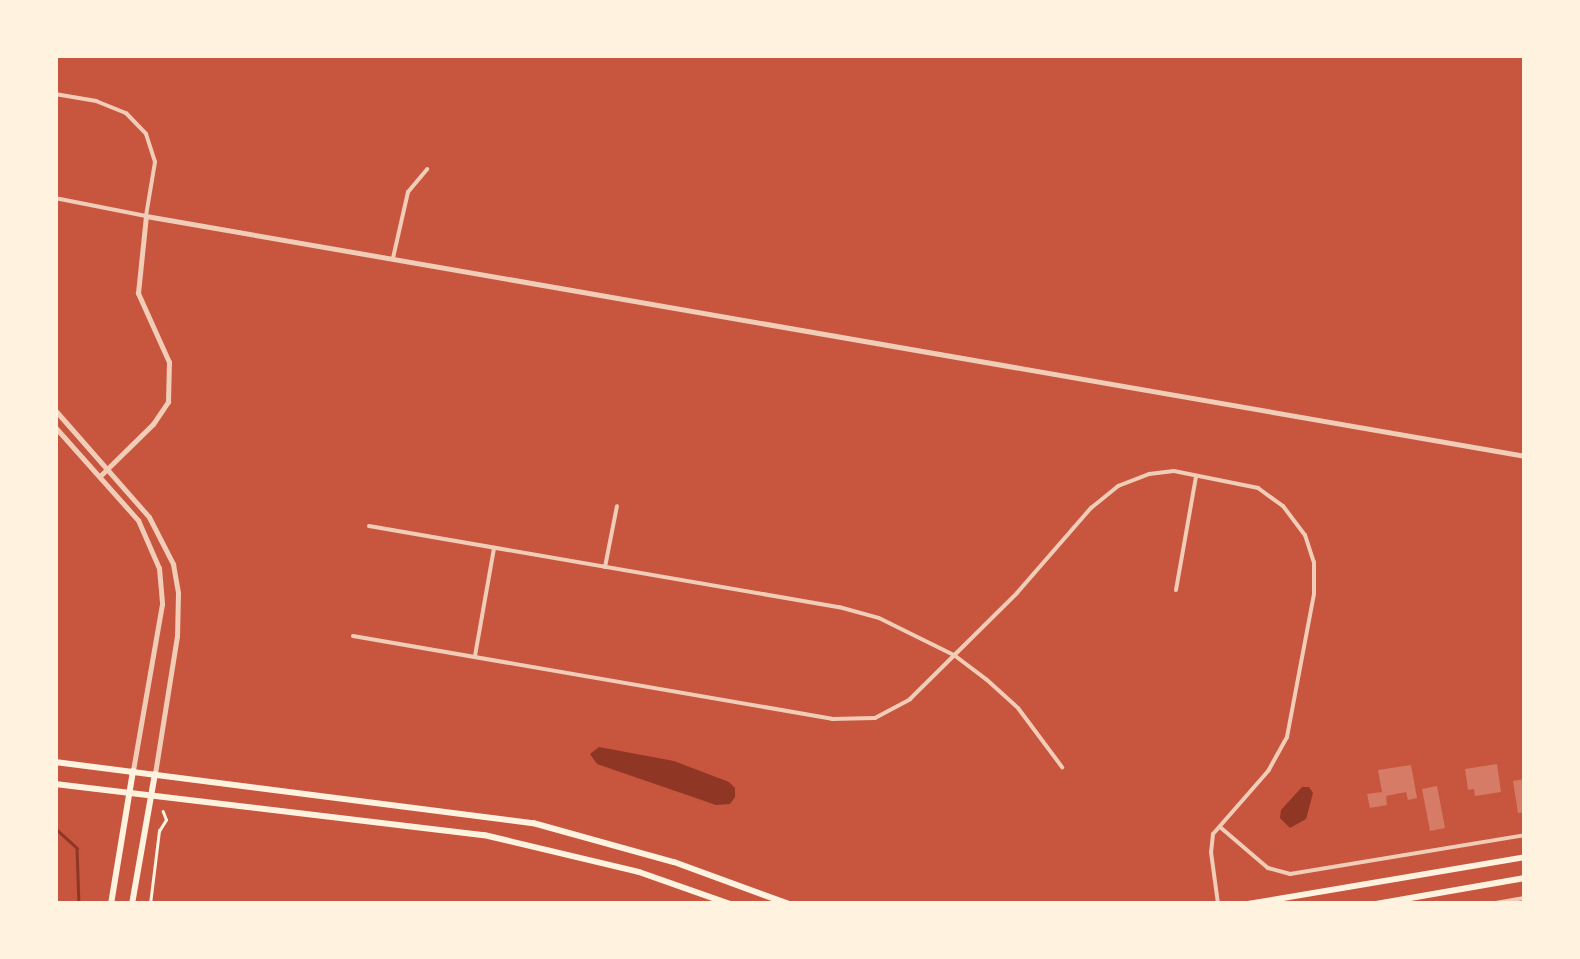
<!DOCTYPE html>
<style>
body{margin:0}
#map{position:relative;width:1580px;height:959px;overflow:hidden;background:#c8553d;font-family:"Fira Sans",sans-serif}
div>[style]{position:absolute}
.water>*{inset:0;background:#8f3625}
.stream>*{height:2.5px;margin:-1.25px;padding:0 1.25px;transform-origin:1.25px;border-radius:1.25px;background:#8f3625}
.building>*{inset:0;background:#d67c66}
.path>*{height:2.5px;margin:-1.25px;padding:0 1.25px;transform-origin:1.25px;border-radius:1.25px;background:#fff3e0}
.minor>*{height:4px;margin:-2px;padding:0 2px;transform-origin:2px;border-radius:2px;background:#f1ccb7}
.tertiary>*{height:5px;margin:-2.5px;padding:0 2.5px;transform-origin:2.5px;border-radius:2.5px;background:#f1ccb7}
.primary>*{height:6px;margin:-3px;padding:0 3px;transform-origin:3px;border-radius:3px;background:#fff3e0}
span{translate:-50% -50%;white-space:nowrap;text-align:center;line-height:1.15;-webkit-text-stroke:9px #fff3e0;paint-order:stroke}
.frame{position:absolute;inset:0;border:58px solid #fff3e0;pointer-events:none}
</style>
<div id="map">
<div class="water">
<i style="clip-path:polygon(599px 747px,674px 761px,729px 782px,735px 788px,735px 797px,730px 804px,716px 805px,597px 764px,590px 754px)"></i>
<i style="clip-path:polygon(1302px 787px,1309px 787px,1313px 793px,1306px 819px,1290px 828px,1280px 818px,1281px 810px)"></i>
</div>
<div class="stream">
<i style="left:55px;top:828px;width:30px;rotate:42deg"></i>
<i style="left:77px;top:848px;width:56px;rotate:88deg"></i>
</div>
<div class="building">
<i style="clip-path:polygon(1497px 764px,1501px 792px,1475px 796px,1474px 789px,1468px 790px,1465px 769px)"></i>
<i style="clip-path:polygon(1411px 765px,1417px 798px,1408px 800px,1406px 792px,1386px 796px,1387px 805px,1370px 808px,1367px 794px,1382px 792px,1378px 770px)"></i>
<i style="clip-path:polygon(1525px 779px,1525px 812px,1518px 813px,1513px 781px)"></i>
<i style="clip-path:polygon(1437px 786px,1445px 828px,1430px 831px,1422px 789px)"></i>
</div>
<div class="path">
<i style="left:150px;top:904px;width:74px;rotate:-83deg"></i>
<i style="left:159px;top:831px;width:13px;rotate:-58deg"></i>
<i style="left:166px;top:820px;width:9px;rotate:-111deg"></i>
</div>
<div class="minor">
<i style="left:55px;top:94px;width:42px;rotate:9.7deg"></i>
<i style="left:96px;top:101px;width:32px;rotate:22deg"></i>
<i style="left:126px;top:113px;width:29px;rotate:46deg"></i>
<i style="left:146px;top:134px;width:29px;rotate:72deg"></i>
<i style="left:155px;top:162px;width:55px;rotate:99.5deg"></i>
<i style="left:146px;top:216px;width:93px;rotate:-168.8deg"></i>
<i style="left:393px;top:258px;width:68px;rotate:-77.2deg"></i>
<i style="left:408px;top:192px;width:30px;rotate:-50deg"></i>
<i style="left:369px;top:526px;width:477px;rotate:9.8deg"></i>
<i style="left:839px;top:607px;width:41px;rotate:15.4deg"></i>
<i style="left:879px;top:618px;width:84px;rotate:26.3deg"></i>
<i style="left:954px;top:655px;width:40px;rotate:37deg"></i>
<i style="left:986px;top:679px;width:43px;rotate:42.2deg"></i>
<i style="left:1018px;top:708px;width:74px;rotate:53.3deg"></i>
<i style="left:605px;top:567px;width:62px;rotate:-78.9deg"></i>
<i style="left:1176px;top:590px;width:116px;rotate:-80deg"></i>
<i style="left:353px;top:636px;width:486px;rotate:9.8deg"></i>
<i style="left:832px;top:719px;width:43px;rotate:-1.3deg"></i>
<i style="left:875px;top:718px;width:40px;rotate:-28deg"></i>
<i style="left:910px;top:699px;width:151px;rotate:-44.7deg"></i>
<i style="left:1017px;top:593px;width:113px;rotate:-49deg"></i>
<i style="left:1091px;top:508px;width:35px;rotate:-39deg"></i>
<i style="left:1118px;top:486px;width:33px;rotate:-21deg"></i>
<i style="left:1149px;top:474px;width:25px;rotate:-7deg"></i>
<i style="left:1174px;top:471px;width:86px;rotate:11.4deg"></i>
<i style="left:1258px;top:488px;width:31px;rotate:36deg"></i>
<i style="left:1283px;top:506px;width:36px;rotate:53deg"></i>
<i style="left:1305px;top:535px;width:28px;rotate:72deg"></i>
<i style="left:1314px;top:562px;width:32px;rotate:90deg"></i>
<i style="left:1314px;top:594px;width:146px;rotate:100.7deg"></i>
<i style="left:1287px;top:737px;width:38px;rotate:119deg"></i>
<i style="left:1269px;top:770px;width:85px;rotate:131.2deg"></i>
<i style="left:1213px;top:834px;width:18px;rotate:96deg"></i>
<i style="left:1211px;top:852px;width:52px;rotate:82.3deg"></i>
<i style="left:475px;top:656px;width:110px;rotate:-80deg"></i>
<i style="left:1220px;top:827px;width:63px;rotate:40.5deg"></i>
<i style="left:1268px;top:868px;width:23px;rotate:15deg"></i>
<i style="left:1290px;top:874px;width:238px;rotate:-9.4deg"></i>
<i style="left:1490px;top:904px;width:36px;rotate:-10deg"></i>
</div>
<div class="tertiary">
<i style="left:55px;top:410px;width:142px;rotate:48.7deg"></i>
<i style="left:149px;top:517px;width:53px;rotate:62.9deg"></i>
<i style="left:173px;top:564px;width:29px;rotate:80deg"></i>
<i style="left:178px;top:593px;width:43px;rotate:91.3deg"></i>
<i style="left:177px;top:636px;width:140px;rotate:99.1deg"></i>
<i style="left:55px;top:427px;width:125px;rotate:48.3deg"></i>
<i style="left:138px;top:520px;width:52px;rotate:66.4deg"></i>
<i style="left:159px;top:568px;width:36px;rotate:85deg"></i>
<i style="left:162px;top:604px;width:169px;rotate:99.9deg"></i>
<i style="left:100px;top:476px;width:74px;rotate:-44.5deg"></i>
<i style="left:153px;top:424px;width:27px;rotate:-56deg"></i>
<i style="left:168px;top:402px;width:40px;rotate:-88.6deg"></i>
<i style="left:169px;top:362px;width:76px;rotate:-114.2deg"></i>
<i style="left:138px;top:293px;width:77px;rotate:-84.1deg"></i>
<i style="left:146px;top:216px;width:1400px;rotate:9.87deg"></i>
</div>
<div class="primary">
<i style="left:55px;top:762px;width:482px;rotate:7.3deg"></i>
<i style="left:533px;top:823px;width:146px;rotate:15.5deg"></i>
<i style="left:674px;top:862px;width:122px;rotate:20.1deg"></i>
<i style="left:55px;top:784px;width:432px;rotate:6.8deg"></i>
<i style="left:484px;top:835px;width:159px;rotate:13.4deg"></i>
<i style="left:639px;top:872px;width:96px;rotate:19.4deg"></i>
<i style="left:111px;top:904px;width:135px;rotate:-80.6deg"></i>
<i style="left:132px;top:904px;width:132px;rotate:-80deg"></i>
<i style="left:1248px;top:904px;width:281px;rotate:-9.6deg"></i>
<i style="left:1376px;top:904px;width:151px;rotate:-9.9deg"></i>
</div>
<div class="frame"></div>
</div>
